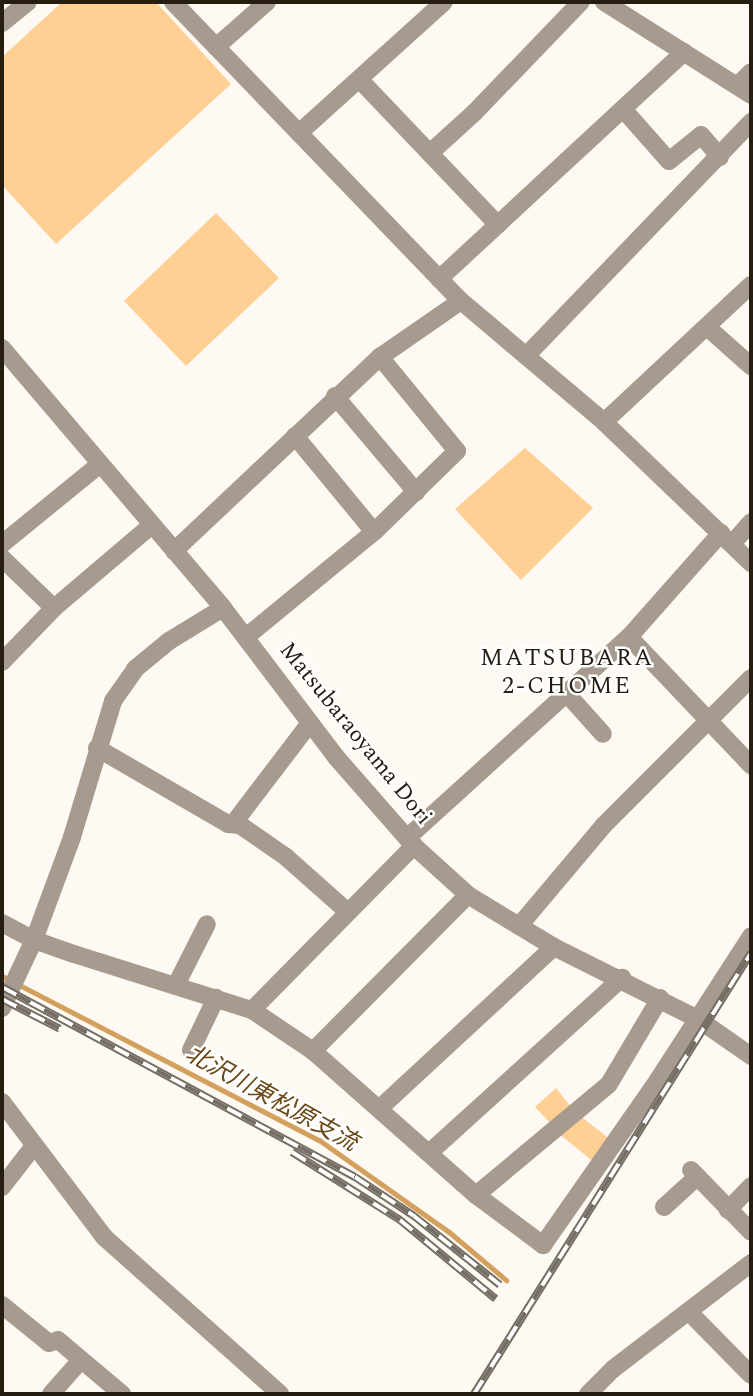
<!DOCTYPE html>
<meta charset="utf-8">
<style>
body{margin:0}
#map{position:relative;width:753px;height:1396px;overflow:hidden;background:#fef9f2;font-family:Spectral,"Noto Sans JP",serif}
div>[style]{position:absolute}
.green>*{inset:0;background:#ffcf94}
.stream>*{height:5px;margin:-2.5px;padding:0 2.5px;transform-origin:2.5px;border-radius:2.5px;background:#d3a05d}
.minor>*{height:18px;margin:-9px;padding:0 9px;transform-origin:9px;border-radius:9px;background:#a69b8e}
.rail>*{height:8px;margin-top:-4px;transform-origin:0;background:repeating-linear-gradient(90deg,#fff 0 16px,#756e64 0 32px);box-sizing:border-box;border-block:2px solid #756e64}
.minor-bridge>*{height:18px;margin:-9px;padding:0 9px;transform-origin:9px;border-radius:9px;background:#a69b8e}
span{translate:-50% -50%;white-space:nowrap;text-align:center;line-height:1.15;-webkit-text-stroke:5px #fff;paint-order:stroke}
.street-label{font-size:23px;color:#261d11}
.neighbourhood-label{font-size:24px;color:#261d11;letter-spacing:2px}
.water-label{font-size:24px;color:#6b4815;font-style:italic}
.frame{position:absolute;inset:0;border:4px solid #261d11;pointer-events:none}
</style>
<div id="map">
<div class="green">
<i style="clip-path:polygon(62px 2px,156px 2px,231px 84px,56px 244px,2px 185px,2px 57px)"></i>
<i style="clip-path:polygon(216px 213px,279px 278px,186px 366px,124px 301px)"></i>
<i style="clip-path:polygon(525px 448px,593px 508px,521px 580px,455px 509px)"></i>
<i style="clip-path:polygon(556px 1088px,571px 1107px,551px 1124px,535px 1107px)"></i>
<i style="clip-path:polygon(579px 1115px,611px 1140px,595px 1163px,558px 1133px)"></i>
</div>
<div class="stream">
<i style="left:2px;top:976px;width:357px;rotate:27.4deg"></i>
<i style="left:319px;top:1140px;width:159px;rotate:35.3deg"></i>
<i style="left:449px;top:1232px;width:75px;rotate:40.1deg"></i>
</div>
<div class="minor">
<i style="left:173px;top:2px;width:415px;rotate:46.1deg"></i>
<i style="left:461px;top:301px;width:187px;rotate:40.2deg"></i>
<i style="left:604px;top:422px;width:204px;rotate:43.8deg"></i>
<i style="left:604px;top:2px;width:174px;rotate:32.3deg"></i>
<i style="left:2px;top:23px;width:33px;rotate:-39deg"></i>
<i style="left:216px;top:47px;width:68px;rotate:-41.4deg"></i>
<i style="left:360px;top:80px;width:200px;rotate:46.4deg"></i>
<i style="left:738px;top:85px;width:18px;rotate:-45deg"></i>
<i style="left:623px;top:109px;width:69px;rotate:48.5deg"></i>
<i style="left:669px;top:161px;width:41px;rotate:-39.1deg"></i>
<i style="left:701px;top:135px;width:29px;rotate:49deg"></i>
<i style="left:299px;top:133px;width:195px;rotate:-42.1deg"></i>
<i style="left:431px;top:152px;width:58px;rotate:-42.2deg"></i>
<i style="left:474px;top:113px;width:154px;rotate:-46.1deg"></i>
<i style="left:439px;top:279px;width:334px;rotate:-42.8deg"></i>
<i style="left:707px;top:327px;width:59px;rotate:41.6deg"></i>
<i style="left:2px;top:348px;width:341px;rotate:49.6deg"></i>
<i style="left:223px;top:608px;width:187px;rotate:52.8deg"></i>
<i style="left:336px;top:757px;width:118px;rotate:48.8deg"></i>
<i style="left:414px;top:846px;width:73px;rotate:42.2deg"></i>
<i style="left:468px;top:895px;width:100px;rotate:31.2deg"></i>
<i style="left:554px;top:947px;width:161px;rotate:26.6deg"></i>
<i style="left:698px;top:1019px;width:65px;rotate:34.9deg"></i>
<i style="left:526px;top:356px;width:325px;rotate:-46.1deg"></i>
<i style="left:335px;top:396px;width:126px;rotate:49.8deg"></i>
<i style="left:604px;top:422px;width:201px;rotate:-43deg"></i>
<i style="left:295px;top:436px;width:124px;rotate:50.5deg"></i>
<i style="left:2px;top:544px;width:125px;rotate:-39.2deg"></i>
<i style="left:732px;top:544px;width:29px;rotate:-49deg"></i>
<i style="left:174px;top:551px;width:283px;rotate:-43.3deg"></i>
<i style="left:380px;top:357px;width:98px;rotate:-34.7deg"></i>
<i style="left:2px;top:558px;width:72px;rotate:43.9deg"></i>
<i style="left:246px;top:637px;width:166px;rotate:-39.4deg"></i>
<i style="left:374px;top:532px;width:116px;rotate:-44.3deg"></i>
<i style="left:457px;top:451px;width:122px;rotate:-129.3deg"></i>
<i style="left:629px;top:637px;width:177px;rotate:46.4deg"></i>
<i style="left:2px;top:662px;width:75px;rotate:-46.1deg"></i>
<i style="left:54px;top:608px;width:128px;rotate:-40.3deg"></i>
<i style="left:568px;top:695px;width:52px;rotate:48.1deg"></i>
<i style="left:97px;top:748px;width:151px;rotate:30.1deg"></i>
<i style="left:228px;top:824px;width:12px;rotate:5deg"></i>
<i style="left:240px;top:825px;width:56px;rotate:34.8deg"></i>
<i style="left:286px;top:857px;width:83px;rotate:41.6deg"></i>
<i style="left:233px;top:824px;width:127px;rotate:-52.7deg"></i>
<i style="left:407px;top:838px;width:299px;rotate:-42.2deg"></i>
<i style="left:629px;top:637px;width:139px;rotate:-48.5deg"></i>
<i style="left:2px;top:923px;width:36px;rotate:28deg"></i>
<i style="left:34px;top:940px;width:42px;rotate:19.3deg"></i>
<i style="left:74px;top:954px;width:187px;rotate:17.5deg"></i>
<i style="left:252px;top:1010px;width:73px;rotate:33.9deg"></i>
<i style="left:313px;top:1051px;width:217px;rotate:41.5deg"></i>
<i style="left:476px;top:1195px;width:84px;rotate:36.7deg"></i>
<i style="left:543px;top:1245px;width:201px;rotate:-55.1deg"></i>
<i style="left:658px;top:1080px;width:171px;rotate:-57.1deg"></i>
<i style="left:519px;top:926px;width:132px;rotate:-49.9deg"></i>
<i style="left:604px;top:825px;width:208px;rotate:-45deg"></i>
<i style="left:176px;top:985px;width:68px;rotate:-63.1deg"></i>
<i style="left:2px;top:1008px;width:75px;rotate:-64.8deg"></i>
<i style="left:34px;top:940px;width:110px;rotate:-69.7deg"></i>
<i style="left:72px;top:837px;width:142px;rotate:-73.2deg"></i>
<i style="left:113px;top:701px;width:39px;rotate:-55deg"></i>
<i style="left:135px;top:669px;width:44px;rotate:-39.5deg"></i>
<i style="left:169px;top:641px;width:63px;rotate:-31.4deg"></i>
<i style="left:252px;top:1010px;width:231px;rotate:-45.4deg"></i>
<i style="left:191px;top:1050px;width:58px;rotate:-64.3deg"></i>
<i style="left:313px;top:1051px;width:220px;rotate:-45.2deg"></i>
<i style="left:2px;top:1102px;width:169px;rotate:52.9deg"></i>
<i style="left:104px;top:1237px;width:236px;rotate:41.7deg"></i>
<i style="left:380px;top:1108px;width:237px;rotate:-42.8deg"></i>
<i style="left:429px;top:1153px;width:261px;rotate:-42.2deg"></i>
<i style="left:691px;top:1170px;width:86px;rotate:45.9deg"></i>
<i style="left:2px;top:1187px;width:51px;rotate:-52.2deg"></i>
<i style="left:476px;top:1195px;width:173px;rotate:-39.8deg"></i>
<i style="left:609px;top:1084px;width:100px;rotate:-59.3deg"></i>
<i style="left:664px;top:1207px;width:45px;rotate:-42.3deg"></i>
<i style="left:728px;top:1210px;width:33px;rotate:-46deg"></i>
<i style="left:2px;top:1305px;width:60px;rotate:39deg"></i>
<i style="left:49px;top:1343px;width:9px;rotate:-18deg"></i>
<i style="left:58px;top:1340px;width:84px;rotate:40.2deg"></i>
<i style="left:689px;top:1312px;width:88px;rotate:45.5deg"></i>
<i style="left:613px;top:1369px;width:174px;rotate:-37.5deg"></i>
<i style="left:51px;top:1394px;width:45px;rotate:-48.6deg"></i>
</div>
<div class="rail">
<i style="left:2px;top:987px;width:401px;rotate:28.3deg"></i>
<i style="left:355px;top:1177px;width:71px;rotate:33.5deg"></i>
<i style="left:414px;top:1216px;width:110px;rotate:38.7deg"></i>
<i style="left:2px;top:999px;width:65px;rotate:27.3deg"></i>
<i style="left:292px;top:1152px;width:128px;rotate:32.2deg"></i>
<i style="left:400px;top:1220px;width:124px;rotate:39.5deg"></i>
<i style="left:474px;top:1394px;width:521px;rotate:-57.87deg"></i>
</div>
<div class="minor-bridge">
<i style="left:588px;top:1394px;width:35px;rotate:-45deg"></i>
</div>
<div class="street-label">
<span style="left:355px;top:734px;rotate:51deg">Matsubaraoyama Dori</span>
</div>
<div class="neighbourhood-label">
<span style="left:567px;top:673px">MATSUBARA<br>2-CHOME</span>
</div>
<div class="water-label">
<span style="left:271px;top:1099px;rotate:29deg">北沢川東松原支流</span>
</div>
<div class="frame"></div>
</div>
